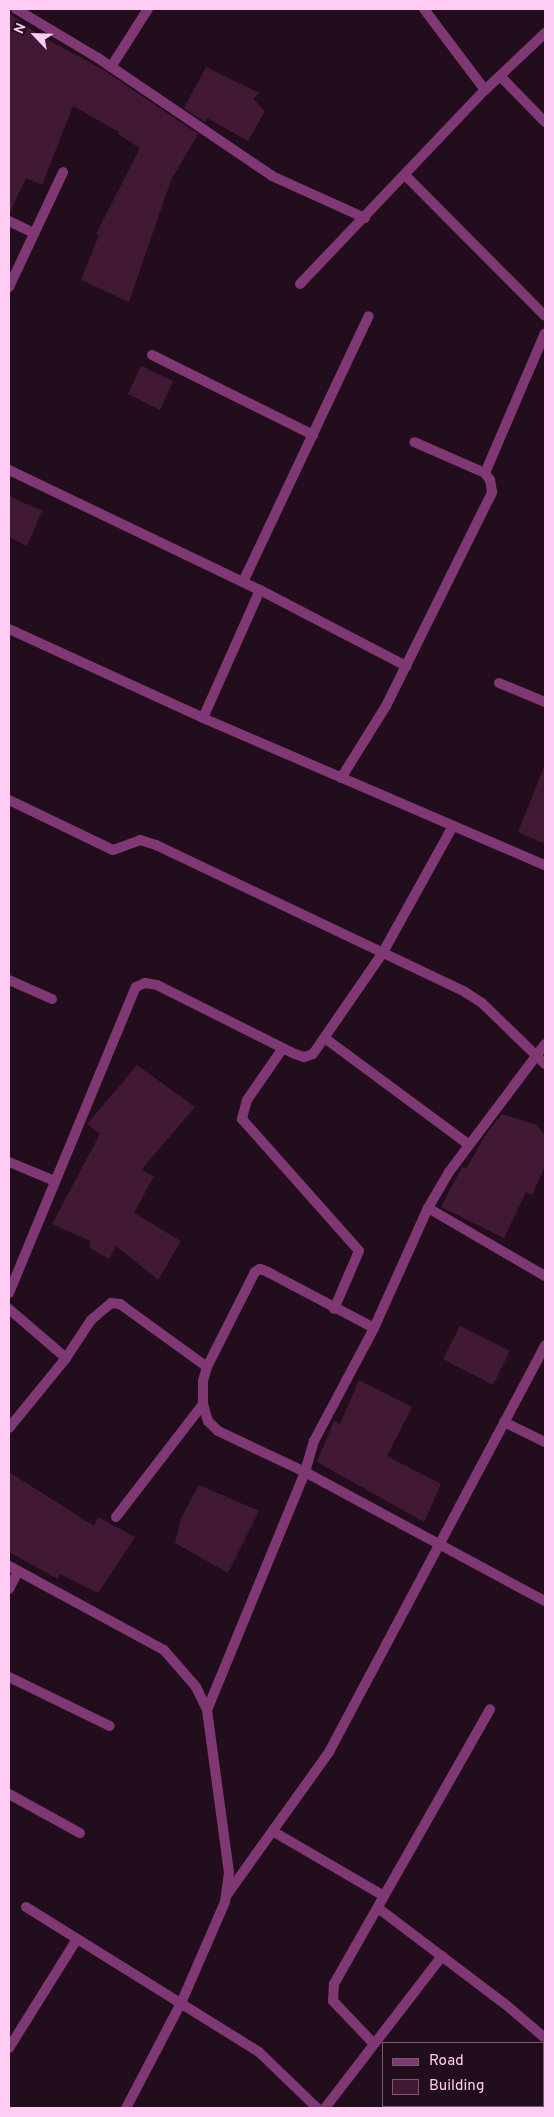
<!DOCTYPE html>
<style>
body{margin:0}
#map{position:relative;width:554px;height:2117px;overflow:hidden;background:#210d1b;font-family:Overpass,sans-serif}
div>[style]{position:absolute}
.building>*{inset:0;background:#421934}
.minor>*{height:10px;margin:-5px;padding:0 5px;transform-origin:5px;border-radius:5px;background:#803874}
span{translate:-50% -50%;white-space:nowrap;text-align:center;line-height:1.15;-webkit-text-stroke:4px #210d1b;paint-order:stroke}
.frame{position:absolute;inset:0;border:10px solid #ffcdf3;pointer-events:none}
.legend{position:absolute;left:382px;top:2042px;width:162px;height:65px;box-sizing:border-box;background:#210d1b;border:1px solid #7a5a71;margin:0;padding:6px 9px;list-style:none;font-size:15px;color:#ffcdf3}
.legend li{display:flex;align-items:center;gap:10px;height:25px}
.legend b{width:25px;border:1px solid #7a5a71}
.north{position:absolute;left:10px;top:10px;width:50px;height:50px;-webkit-text-stroke:4px #210d1b;paint-order:stroke;rotate:294deg;font-size:14px;font-weight:700;line-height:20px;text-align:center;color:#ffcdf3}
.north::after{content:'';display:block;margin:auto;width:18px;height:22px;background:#ffcdf3;clip-path:polygon(50% 0,100% 100%,50% 72%,0 100%)}
</style>
<div id="map">
<div class="building">
<i style="clip-path:polygon(9px 13px,39px 35px,102px 69px,198px 134px,171px 180px,129px 302px,81px 280px,99px 235px,96px 234px,140px 148px,118px 134px,119px 132px,73px 106px,42px 185px,26px 178px,9px 214px)"></i>
<i style="clip-path:polygon(206px 67px,259px 93px,253px 99px,265px 111px,248px 141px,207px 118px,205px 122px,184px 108px)"></i>
<i style="clip-path:polygon(141px 366px,173px 381px,160px 410px,128px 394px)"></i>
<i style="clip-path:polygon(9px 496px,42px 511px,27px 546px,9px 537px)"></i>
<i style="clip-path:polygon(544px 767px,545px 767px,545px 844px,518px 832px)"></i>
<i style="clip-path:polygon(137px 1065px,195px 1107px,141px 1170px,154px 1176px,134px 1213px,181px 1241px,158px 1280px,116px 1246px,109px 1259px,90px 1248px,90px 1241px,52px 1224px,100px 1134px,87px 1124px)"></i>
<i style="clip-path:polygon(502px 1114px,537px 1125px,545px 1136px,545px 1166px,532px 1195px,526px 1192px,504px 1238px,441px 1207px,462px 1167px,466px 1169px,484px 1137px)"></i>
<i style="clip-path:polygon(460px 1326px,510px 1351px,493px 1385px,443px 1359px)"></i>
<i style="clip-path:polygon(359px 1380px,412px 1407px,387px 1456px,441px 1484px,424px 1522px,317px 1462px,334px 1421px,340px 1424px)"></i>
<i style="clip-path:polygon(9px 1472px,94px 1526px,98px 1517px,135px 1537px,98px 1593px,60px 1574px,58px 1579px,9px 1552px)"></i>
<i style="clip-path:polygon(199px 1485px,259px 1511px,228px 1573px,175px 1543px,181px 1518px)"></i>
</div>
<div class="minor">
<i style="left:16px;top:9px;width:96px;rotate:30.9deg"></i>
<i style="left:98px;top:58px;width:210px;rotate:34.1deg"></i>
<i style="left:272px;top:176px;width:102px;rotate:24.3deg"></i>
<i style="left:424px;top:9px;width:101px;rotate:53deg"></i>
<i style="left:111px;top:67px;width:69px;rotate:-57.5deg"></i>
<i style="left:502px;top:78px;width:62px;rotate:45.7deg"></i>
<i style="left:406px;top:176px;width:197px;rotate:45.2deg"></i>
<i style="left:9px;top:221px;width:28px;rotate:26deg"></i>
<i style="left:300px;top:284px;width:268px;rotate:-46.4deg"></i>
<i style="left:485px;top:90px;width:83px;rotate:-43.5deg"></i>
<i style="left:9px;top:287px;width:127px;rotate:-64.8deg"></i>
<i style="left:152px;top:355px;width:180px;rotate:26.4deg"></i>
<i style="left:9px;top:470px;width:278px;rotate:25.6deg"></i>
<i style="left:260px;top:590px;width:165px;rotate:27.5deg"></i>
<i style="left:485px;top:473px;width:152px;rotate:-66.8deg"></i>
<i style="left:243px;top:582px;width:294px;rotate:-64.7deg"></i>
<i style="left:9px;top:629px;width:213px;rotate:24.6deg"></i>
<i style="left:203px;top:718px;width:372px;rotate:23.3deg"></i>
<i style="left:499px;top:683px;width:50px;rotate:22.4deg"></i>
<i style="left:203px;top:718px;width:140px;rotate:-66deg"></i>
<i style="left:341px;top:778px;width:85px;rotate:-58deg"></i>
<i style="left:386px;top:706px;width:239px;rotate:-63.6deg"></i>
<i style="left:492px;top:492px;width:12px;rotate:-99deg"></i>
<i style="left:490px;top:480px;width:9px;rotate:-126deg"></i>
<i style="left:485px;top:473px;width:77px;rotate:-156.4deg"></i>
<i style="left:9px;top:800px;width:115px;rotate:25.7deg"></i>
<i style="left:113px;top:850px;width:29px;rotate:-20deg"></i>
<i style="left:140px;top:840px;width:17px;rotate:17deg"></i>
<i style="left:156px;top:845px;width:342px;rotate:25.4deg"></i>
<i style="left:465px;top:992px;width:20px;rotate:33deg"></i>
<i style="left:482px;top:1003px;width:88px;rotate:44.1deg"></i>
<i style="left:9px;top:980px;width:47px;rotate:23.8deg"></i>
<i style="left:326px;top:1039px;width:178px;rotate:36.5deg"></i>
<i style="left:283px;top:1048px;width:63px;rotate:124.7deg"></i>
<i style="left:247px;top:1100px;width:20px;rotate:105deg"></i>
<i style="left:242px;top:1119px;width:176px;rotate:48.4deg"></i>
<i style="left:359px;top:1251px;width:63px;rotate:113.3deg"></i>
<i style="left:9px;top:1162px;width:50px;rotate:22.4deg"></i>
<i style="left:428px;top:1208px;width:135px;rotate:30.2deg"></i>
<i style="left:9px;top:1293px;width:331px;rotate:-67.5deg"></i>
<i style="left:136px;top:987px;width:10px;rotate:-24deg"></i>
<i style="left:145px;top:983px;width:12px;rotate:9deg"></i>
<i style="left:157px;top:985px;width:154px;rotate:26.6deg"></i>
<i style="left:295px;top:1054px;width:9px;rotate:18deg"></i>
<i style="left:304px;top:1057px;width:9px;rotate:-18deg"></i>
<i style="left:313px;top:1054px;width:121px;rotate:-55.4deg"></i>
<i style="left:382px;top:954px;width:146px;rotate:-61deg"></i>
<i style="left:9px;top:1309px;width:75px;rotate:40.7deg"></i>
<i style="left:374px;top:1328px;width:120px;rotate:-152.2deg"></i>
<i style="left:268px;top:1272px;width:9px;rotate:-159deg"></i>
<i style="left:260px;top:1269px;width:6px;rotate:149deg"></i>
<i style="left:255px;top:1272px;width:106px;rotate:116.8deg"></i>
<i style="left:207px;top:1367px;width:15px;rotate:106deg"></i>
<i style="left:203px;top:1381px;width:23px;rotate:90deg"></i>
<i style="left:203px;top:1404px;width:18px;rotate:74deg"></i>
<i style="left:208px;top:1421px;width:14px;rotate:45deg"></i>
<i style="left:218px;top:1431px;width:96px;rotate:25.2deg"></i>
<i style="left:305px;top:1472px;width:272px;rotate:28.3deg"></i>
<i style="left:504px;top:1422px;width:46px;rotate:26deg"></i>
<i style="left:9px;top:1428px;width:90px;rotate:-50.8deg"></i>
<i style="left:66px;top:1358px;width:45px;rotate:-56.7deg"></i>
<i style="left:91px;top:1320px;width:26px;rotate:-40deg"></i>
<i style="left:111px;top:1303px;width:9px;rotate:6deg"></i>
<i style="left:120px;top:1304px;width:107px;rotate:35.9deg"></i>
<i style="left:116px;top:1517px;width:143px;rotate:-52.4deg"></i>
<i style="left:9px;top:1566px;width:176px;rotate:28.5deg"></i>
<i style="left:164px;top:1650px;width:49px;rotate:49.1deg"></i>
<i style="left:196px;top:1687px;width:25px;rotate:64deg"></i>
<i style="left:207px;top:1710px;width:164px;rotate:82.3deg"></i>
<i style="left:229px;top:1873px;width:29px;rotate:98deg"></i>
<i style="left:225px;top:1902px;width:110px;rotate:113.5deg"></i>
<i style="left:181px;top:2003px;width:119px;rotate:117.6deg"></i>
<i style="left:9px;top:1589px;width:20px;rotate:-63deg"></i>
<i style="left:9px;top:1677px;width:112px;rotate:25.9deg"></i>
<i style="left:207px;top:1710px;width:257px;rotate:-67.6deg"></i>
<i style="left:305px;top:1472px;width:32px;rotate:-74deg"></i>
<i style="left:314px;top:1441px;width:128px;rotate:-62deg"></i>
<i style="left:374px;top:1328px;width:132px;rotate:-65.8deg"></i>
<i style="left:428px;top:1208px;width:42px;rotate:-59.7deg"></i>
<i style="left:449px;top:1172px;width:160px;rotate:-53.1deg"></i>
<i style="left:9px;top:1794px;width:81px;rotate:28.8deg"></i>
<i style="left:274px;top:1832px;width:127px;rotate:30.2deg"></i>
<i style="left:226px;top:1896px;width:177px;rotate:-54.4deg"></i>
<i style="left:329px;top:1752px;width:461px;rotate:-62deg"></i>
<i style="left:26px;top:1907px;width:274px;rotate:31.9deg"></i>
<i style="left:259px;top:2052px;width:81px;rotate:44deg"></i>
<i style="left:378px;top:1908px;width:159px;rotate:37.1deg"></i>
<i style="left:505px;top:2004px;width:52px;rotate:40.4deg"></i>
<i style="left:374px;top:2044px;width:59px;rotate:-133.6deg"></i>
<i style="left:333px;top:2001px;width:17px;rotate:-87deg"></i>
<i style="left:334px;top:1984px;width:316px;rotate:-60.4deg"></i>
<i style="left:9px;top:2048px;width:128px;rotate:-58deg"></i>
<i style="left:325px;top:2108px;width:192px;rotate:-52.4deg"></i>
</div>
<div class="frame"></div>
<ul class="legend">
<li><b style="height:6px;background:#803874"></b>Road</li>
<li><b style="height:14px;background:#421934"></b>Building</li>
</ul>
<div class="north">N</div>
</div>
